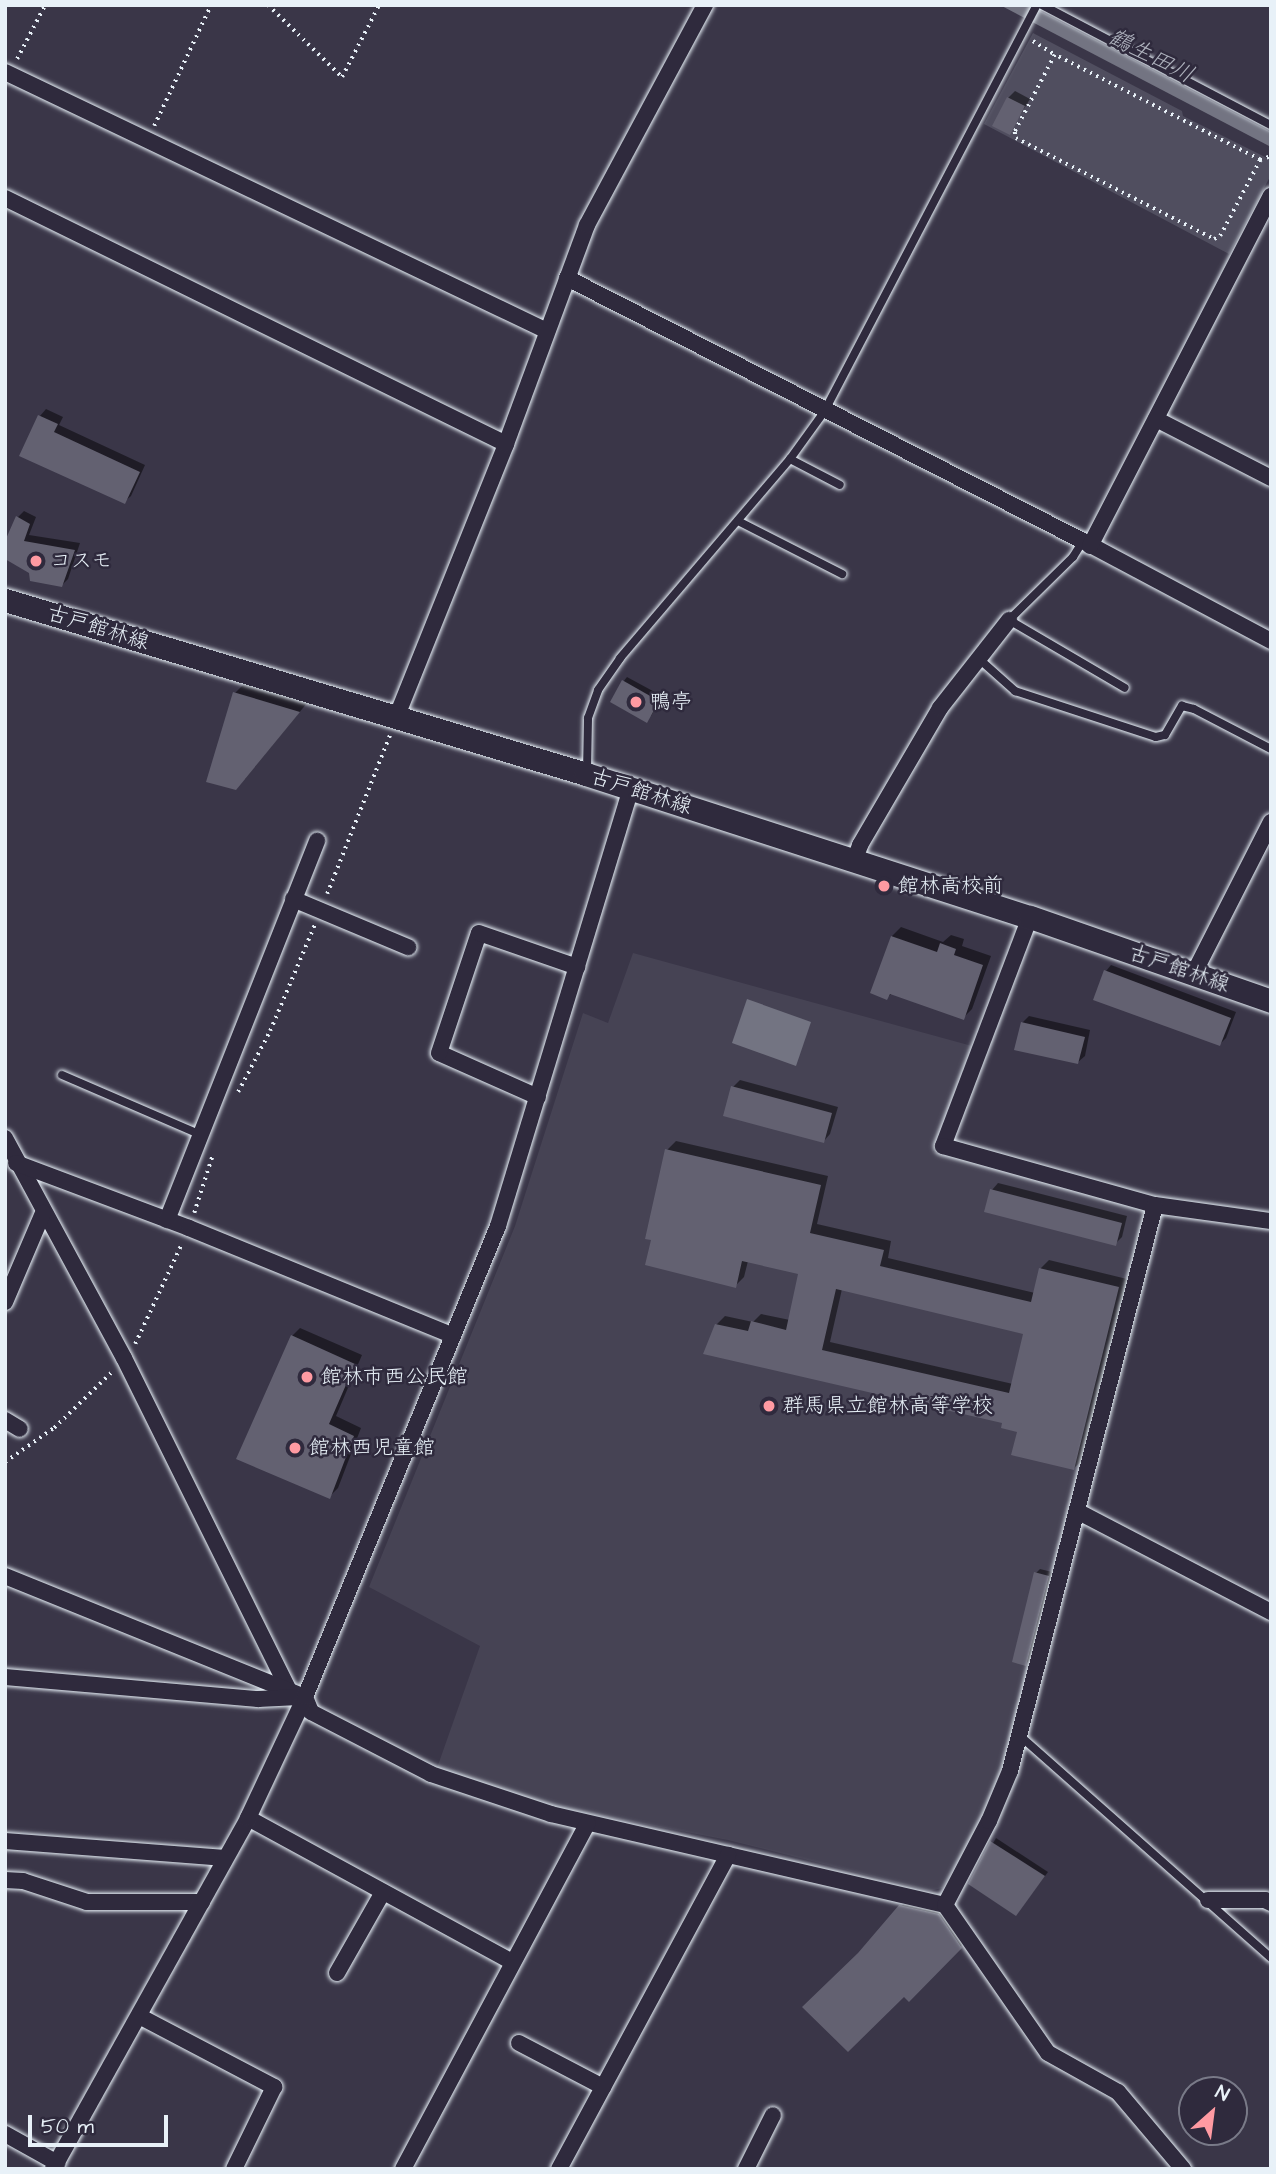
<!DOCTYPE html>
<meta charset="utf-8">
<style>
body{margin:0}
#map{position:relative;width:1276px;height:2174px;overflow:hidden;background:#3a3648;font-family:"Architects Daughter","Klee One",sans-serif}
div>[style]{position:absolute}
.built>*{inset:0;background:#464354}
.green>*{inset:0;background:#504e5f}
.water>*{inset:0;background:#737482}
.shadow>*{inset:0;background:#0007}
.building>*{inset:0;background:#636171}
.path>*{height:3.5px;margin-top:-1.75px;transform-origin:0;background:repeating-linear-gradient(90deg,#e8f1f8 0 2px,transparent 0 7px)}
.roads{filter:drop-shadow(0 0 2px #e8f1f8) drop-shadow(0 0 2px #e8f1f8)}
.service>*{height:8px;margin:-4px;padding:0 4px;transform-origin:4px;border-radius:4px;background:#2f2a3d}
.minor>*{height:16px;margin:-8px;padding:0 8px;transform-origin:8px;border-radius:8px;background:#2f2a3d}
.secondary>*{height:23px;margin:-11.5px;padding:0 11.5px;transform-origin:11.5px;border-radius:11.5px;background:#2f2a3d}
.dots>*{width:19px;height:19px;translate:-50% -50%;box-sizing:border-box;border:4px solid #2f2a3d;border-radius:50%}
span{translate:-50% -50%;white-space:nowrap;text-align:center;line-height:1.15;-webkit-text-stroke:5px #2f2a3d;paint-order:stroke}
.poi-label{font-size:21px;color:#e8f1f8}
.left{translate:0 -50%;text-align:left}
.street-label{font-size:21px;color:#e8f1f8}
.water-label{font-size:23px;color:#aeb2bd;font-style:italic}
.frame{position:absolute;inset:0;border:7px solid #e8f1f8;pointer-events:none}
.north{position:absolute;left:1178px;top:2076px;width:70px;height:70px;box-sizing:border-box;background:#2f2a3d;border:2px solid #797a88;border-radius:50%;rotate:28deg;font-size:19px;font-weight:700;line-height:28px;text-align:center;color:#e8f1f8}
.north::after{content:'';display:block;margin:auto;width:24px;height:32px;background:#ff9aa2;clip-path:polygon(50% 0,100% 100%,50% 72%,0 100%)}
.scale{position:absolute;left:28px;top:2115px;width:140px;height:32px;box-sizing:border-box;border:4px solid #e8f1f8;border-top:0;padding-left:9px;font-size:21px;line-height:24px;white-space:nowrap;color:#e8f1f8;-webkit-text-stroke:5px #2f2a3d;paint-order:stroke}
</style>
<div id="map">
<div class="built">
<i style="clip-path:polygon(633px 953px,972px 1046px,933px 1152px,1138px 1206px,1144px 1215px,997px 1801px,942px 1888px,930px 1891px,728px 1840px,508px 1798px,437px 1768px,480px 1646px,369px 1587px,515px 1226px,583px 1013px,608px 1023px)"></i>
</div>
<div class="green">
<i style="clip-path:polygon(1033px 33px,1182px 111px,1183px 116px,1271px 160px,1271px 175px,1229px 254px,984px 124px)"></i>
</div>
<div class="water">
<i style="clip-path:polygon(1000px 5px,1029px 5px,1271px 132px,1271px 147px)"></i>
<i style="clip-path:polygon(747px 999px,811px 1022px,796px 1066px,732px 1043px)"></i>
</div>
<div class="shadow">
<i style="clip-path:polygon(1015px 91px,1030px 99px,1009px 133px,1008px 98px)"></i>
<i style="clip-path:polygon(46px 409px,63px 417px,59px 425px,145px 465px,131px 496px,124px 502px,22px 455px,40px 416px)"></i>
<i style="clip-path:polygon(24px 511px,36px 517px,29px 535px,80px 543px,68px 579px,61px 586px,31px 572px,18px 517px)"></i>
<i style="clip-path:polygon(627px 677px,662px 696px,651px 716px,623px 682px)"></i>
<i style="clip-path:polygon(244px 684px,307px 703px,245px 779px,235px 693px)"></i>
<i style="clip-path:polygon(901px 927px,943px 942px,951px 935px,964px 939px,962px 946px,991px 956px,972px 1009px,963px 1018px,892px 993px,887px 998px,892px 936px)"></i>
<i style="clip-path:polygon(1111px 965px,1236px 1012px,1226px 1038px,1220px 1044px,1106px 971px)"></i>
<i style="clip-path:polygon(1029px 1016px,1090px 1030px,1085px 1056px,1078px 1062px,1022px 1023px)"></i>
<i style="clip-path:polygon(740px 1080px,838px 1107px,830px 1134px,824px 1141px,733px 1087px)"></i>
<i style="clip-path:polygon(evenodd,676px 1141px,828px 1176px,817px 1224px,891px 1241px,888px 1258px,1035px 1293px,1041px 1268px,1049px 1260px,1127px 1279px,1083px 1460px,1074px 1468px,1004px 1421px,716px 1325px,725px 1316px,753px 1322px,761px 1314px,790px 1320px,800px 1273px,748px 1261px,744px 1277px,735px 1286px,667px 1150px,676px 1141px,842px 1289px,1025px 1333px,1013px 1384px,830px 1342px,842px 1289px)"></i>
<i style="clip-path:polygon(998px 1183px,1127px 1216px,1122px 1237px,1115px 1244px,992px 1190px)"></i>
<i style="clip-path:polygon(300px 1328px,362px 1355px,336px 1416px,361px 1428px,338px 1488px,329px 1497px,292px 1336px)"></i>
<i style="clip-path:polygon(1040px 1569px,1052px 1572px,1030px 1660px,1026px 1664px,1036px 1573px)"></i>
<i style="clip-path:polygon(996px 1838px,1048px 1872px,1020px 1909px,970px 1883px)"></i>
<i style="clip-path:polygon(905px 1902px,943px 1911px,965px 1942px,909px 1999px,860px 1953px)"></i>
</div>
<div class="building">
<i style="clip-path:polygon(1007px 97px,1025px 106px,1010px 135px,992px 126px)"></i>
<i style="clip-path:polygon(38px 415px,58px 424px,54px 432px,140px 472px,125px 504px,19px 456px)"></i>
<i style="clip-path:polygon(16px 516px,30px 524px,24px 541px,75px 550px,62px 587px,30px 581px,29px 573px,5px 559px,5px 541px)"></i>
<i style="clip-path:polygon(622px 680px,659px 701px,647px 723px,610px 702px)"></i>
<i style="clip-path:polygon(233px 692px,300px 712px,236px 790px,206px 782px)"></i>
<i style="clip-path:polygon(891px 936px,937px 952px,940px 943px,956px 949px,954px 955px,983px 965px,964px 1020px,890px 994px,887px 1000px,870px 993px)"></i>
<i style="clip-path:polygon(1104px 970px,1231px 1018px,1220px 1046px,1093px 1000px)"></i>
<i style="clip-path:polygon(1021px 1022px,1085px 1037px,1078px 1064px,1014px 1050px)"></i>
<i style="clip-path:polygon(731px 1086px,832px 1113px,824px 1143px,723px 1116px)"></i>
<i style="clip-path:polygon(evenodd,665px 1149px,821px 1185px,810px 1233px,884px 1250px,880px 1266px,1031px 1302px,1039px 1268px,1119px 1287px,1074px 1470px,1011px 1455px,1017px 1432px,1001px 1428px,1002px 1423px,703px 1354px,715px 1324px,748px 1331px,751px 1321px,786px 1330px,798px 1274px,742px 1261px,736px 1288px,645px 1265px,651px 1240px,645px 1239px,665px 1149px,836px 1289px,1023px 1334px,1009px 1393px,822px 1350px,836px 1289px)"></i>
<i style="clip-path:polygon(990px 1189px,1122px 1223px,1116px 1246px,984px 1212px)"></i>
<i style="clip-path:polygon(291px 1335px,355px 1364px,329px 1424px,354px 1436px,330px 1499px,236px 1459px)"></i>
<i style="clip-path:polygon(1034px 1572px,1049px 1576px,1026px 1666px,1012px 1662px)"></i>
<i style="clip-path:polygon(990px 1841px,1045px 1876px,1016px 1916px,968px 1884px)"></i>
<i style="clip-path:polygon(899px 1905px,939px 1914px,962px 1948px,909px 2002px,904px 1997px,848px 2052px,802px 2007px,858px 1953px)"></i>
</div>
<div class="path">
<i style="left:268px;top:5px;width:103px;rotate:44.2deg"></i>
<i style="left:342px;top:77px;width:81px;rotate:-62.8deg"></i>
<i style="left:1033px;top:41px;width:26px;rotate:32deg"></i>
<i style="left:17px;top:59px;width:61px;rotate:-62.6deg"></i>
<i style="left:154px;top:126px;width:134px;rotate:-64.8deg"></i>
<i style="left:1260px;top:160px;width:230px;rotate:-152.9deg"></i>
<i style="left:1055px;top:55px;width:87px;rotate:117.5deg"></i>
<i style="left:1015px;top:132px;width:6px;rotate:81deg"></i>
<i style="left:1016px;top:138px;width:222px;rotate:27deg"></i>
<i style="left:1214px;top:239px;width:7px;rotate:-27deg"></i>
<i style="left:1220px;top:236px;width:86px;rotate:-62.2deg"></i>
<i style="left:1260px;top:160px;width:12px;rotate:-20deg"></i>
<i style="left:327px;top:894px;width:171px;rotate:-68.4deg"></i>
<i style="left:238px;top:1092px;width:69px;rotate:-62.3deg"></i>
<i style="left:270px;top:1031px;width:116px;rotate:-67.2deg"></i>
<i style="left:194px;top:1213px;width:59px;rotate:-72.2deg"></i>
<i style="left:135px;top:1344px;width:111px;rotate:-65deg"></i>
<i style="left:5px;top:1462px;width:60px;rotate:-34.8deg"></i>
<i style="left:54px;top:1428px;width:81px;rotate:-44deg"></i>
</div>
<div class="roads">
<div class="service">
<i style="left:1042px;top:5px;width:259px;rotate:27.7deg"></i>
<i style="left:790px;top:459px;width:56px;rotate:27.5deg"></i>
<i style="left:738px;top:521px;width:117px;rotate:27deg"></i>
<i style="left:1083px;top:541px;width:19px;rotate:122deg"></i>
<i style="left:1073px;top:557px;width:90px;rotate:135.5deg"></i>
<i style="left:1009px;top:620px;width:134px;rotate:30.4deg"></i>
<i style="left:978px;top:658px;width:50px;rotate:41.7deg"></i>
<i style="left:1015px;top:691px;width:148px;rotate:18.1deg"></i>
<i style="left:1156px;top:737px;width:9px;rotate:-13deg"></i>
<i style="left:1165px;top:735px;width:34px;rotate:-60deg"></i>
<i style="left:1182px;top:706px;width:12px;rotate:14deg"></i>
<i style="left:1194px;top:709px;width:87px;rotate:27.5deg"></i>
<i style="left:587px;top:771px;width:53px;rotate:-88.9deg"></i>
<i style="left:588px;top:718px;width:30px;rotate:-70deg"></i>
<i style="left:598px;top:690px;width:39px;rotate:-55deg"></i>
<i style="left:620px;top:658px;width:262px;rotate:-49.5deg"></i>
<i style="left:790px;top:459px;width:58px;rotate:-54.1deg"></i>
<i style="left:824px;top:412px;width:459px;rotate:-62.4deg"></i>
<i style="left:62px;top:1075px;width:151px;rotate:23.3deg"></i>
<i style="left:1019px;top:1735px;width:337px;rotate:41.5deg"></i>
</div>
<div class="minor">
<i style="left:5px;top:72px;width:601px;rotate:25.54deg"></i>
<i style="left:5px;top:198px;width:558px;rotate:26.15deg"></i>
<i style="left:567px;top:278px;width:579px;rotate:27.01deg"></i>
<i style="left:1083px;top:541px;width:213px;rotate:28deg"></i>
<i style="left:1156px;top:419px;width:129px;rotate:27.2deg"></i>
<i style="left:1090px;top:546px;width:394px;rotate:-62.7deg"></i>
<i style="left:396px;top:718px;width:295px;rotate:-68.1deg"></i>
<i style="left:506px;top:444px;width:233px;rotate:-69.7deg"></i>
<i style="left:587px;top:225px;width:250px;rotate:-61.8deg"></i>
<i style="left:855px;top:859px;width:15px;rotate:-70deg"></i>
<i style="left:860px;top:845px;width:159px;rotate:-59.7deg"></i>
<i style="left:940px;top:708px;width:112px;rotate:-51.9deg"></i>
<i style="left:293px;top:899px;width:125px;rotate:22.7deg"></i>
<i style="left:1030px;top:917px;width:245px;rotate:110.8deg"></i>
<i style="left:943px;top:1146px;width:220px;rotate:15.6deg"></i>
<i style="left:1155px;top:1205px;width:117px;rotate:7.9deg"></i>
<i style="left:1193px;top:975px;width:172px;rotate:-63deg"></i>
<i style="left:538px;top:1097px;width:108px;rotate:-156deg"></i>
<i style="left:439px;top:1053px;width:126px;rotate:-71.6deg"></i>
<i style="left:479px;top:933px;width:104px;rotate:19.1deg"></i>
<i style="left:5px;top:1138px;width:250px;rotate:61.6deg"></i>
<i style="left:124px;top:1358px;width:372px;rotate:63.6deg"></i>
<i style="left:16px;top:1163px;width:185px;rotate:20.6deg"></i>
<i style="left:189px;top:1228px;width:285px;rotate:22.2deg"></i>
<i style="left:167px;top:1220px;width:408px;rotate:-68.4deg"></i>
<i style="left:5px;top:1302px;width:97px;rotate:-66.9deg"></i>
<i style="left:5px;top:1420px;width:17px;rotate:31deg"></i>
<i style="left:1077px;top:1511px;width:219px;rotate:27.5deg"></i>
<i style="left:5px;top:1576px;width:323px;rotate:22deg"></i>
<i style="left:305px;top:1697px;width:16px;rotate:68deg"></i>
<i style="left:311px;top:1712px;width:135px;rotate:27.3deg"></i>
<i style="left:431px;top:1774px;width:126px;rotate:18.4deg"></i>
<i style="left:551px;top:1814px;width:404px;rotate:13deg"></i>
<i style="left:945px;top:1905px;width:180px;rotate:55.2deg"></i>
<i style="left:1048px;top:2053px;width:80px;rotate:29.1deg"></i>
<i style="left:1118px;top:2092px;width:101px;rotate:49.8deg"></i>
<i style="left:5px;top:1677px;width:254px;rotate:5deg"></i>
<i style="left:258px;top:1699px;width:41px;rotate:-2.8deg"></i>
<i style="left:248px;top:1818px;width:301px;rotate:28.6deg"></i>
<i style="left:5px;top:1841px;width:221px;rotate:4.4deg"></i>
<i style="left:5px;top:1880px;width:18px;rotate:3deg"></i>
<i style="left:23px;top:1881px;width:67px;rotate:18.2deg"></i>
<i style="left:87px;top:1902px;width:115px"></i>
<i style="left:1208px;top:1900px;width:57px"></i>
<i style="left:1265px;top:1900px;width:7px;rotate:27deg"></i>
<i style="left:945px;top:1905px;width:95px;rotate:-62.4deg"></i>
<i style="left:989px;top:1821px;width:54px;rotate:-67.2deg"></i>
<i style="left:1010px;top:1771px;width:584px;rotate:-75.63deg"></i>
<i style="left:337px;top:1973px;width:93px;rotate:-60.4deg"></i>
<i style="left:139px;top:2016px;width:153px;rotate:27.7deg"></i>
<i style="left:274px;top:2087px;width:91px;rotate:116deg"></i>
<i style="left:519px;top:2043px;width:95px;rotate:27.6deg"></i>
<i style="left:5px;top:2134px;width:60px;rotate:29.1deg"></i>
<i style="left:53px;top:2169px;width:402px;rotate:-60.9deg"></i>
<i style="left:248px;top:1818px;width:134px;rotate:-64.8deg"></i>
<i style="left:305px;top:1697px;width:509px;rotate:-67.72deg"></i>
<i style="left:498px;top:1226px;width:457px;rotate:-73.1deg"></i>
<i style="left:403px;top:2169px;width:392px;rotate:-61.9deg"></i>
<i style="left:559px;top:2169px;width:357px;rotate:-61.7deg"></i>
<i style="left:746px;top:2169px;width:60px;rotate:-63.4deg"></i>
</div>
<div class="secondary">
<i style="left:5px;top:600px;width:606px;rotate:16.67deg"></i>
<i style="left:586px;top:774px;width:466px;rotate:17.9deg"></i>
<i style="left:1030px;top:917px;width:255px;rotate:19.2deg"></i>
</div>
</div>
<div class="dots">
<i style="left:36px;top:561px;background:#ff9aa2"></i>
<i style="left:636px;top:702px;background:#ff9aa2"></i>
<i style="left:884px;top:886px;background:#ff9aa2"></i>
<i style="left:307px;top:1377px;background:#ff9aa2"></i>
<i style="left:769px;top:1406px;background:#ff9aa2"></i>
<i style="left:295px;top:1448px;background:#ff9aa2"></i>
</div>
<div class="poi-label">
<span class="left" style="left:50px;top:561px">コスモ</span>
<span class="left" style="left:650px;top:702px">鴨亭</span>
<span class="left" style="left:898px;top:886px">館林高校前</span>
<span class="left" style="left:321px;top:1377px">館林市西公民館</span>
<span class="left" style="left:783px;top:1406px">群馬県立館林高等学校</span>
<span class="left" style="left:309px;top:1448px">館林西児童館</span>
</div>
<div class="street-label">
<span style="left:98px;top:628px;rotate:17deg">古戸館林線</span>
<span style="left:641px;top:792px;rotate:18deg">古戸館林線</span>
<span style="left:1179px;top:969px;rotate:19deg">古戸館林線</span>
</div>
<div class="water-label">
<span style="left:1151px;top:56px;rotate:27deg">鶴生田川</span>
</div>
<div class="frame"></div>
<div class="north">N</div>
<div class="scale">50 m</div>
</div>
